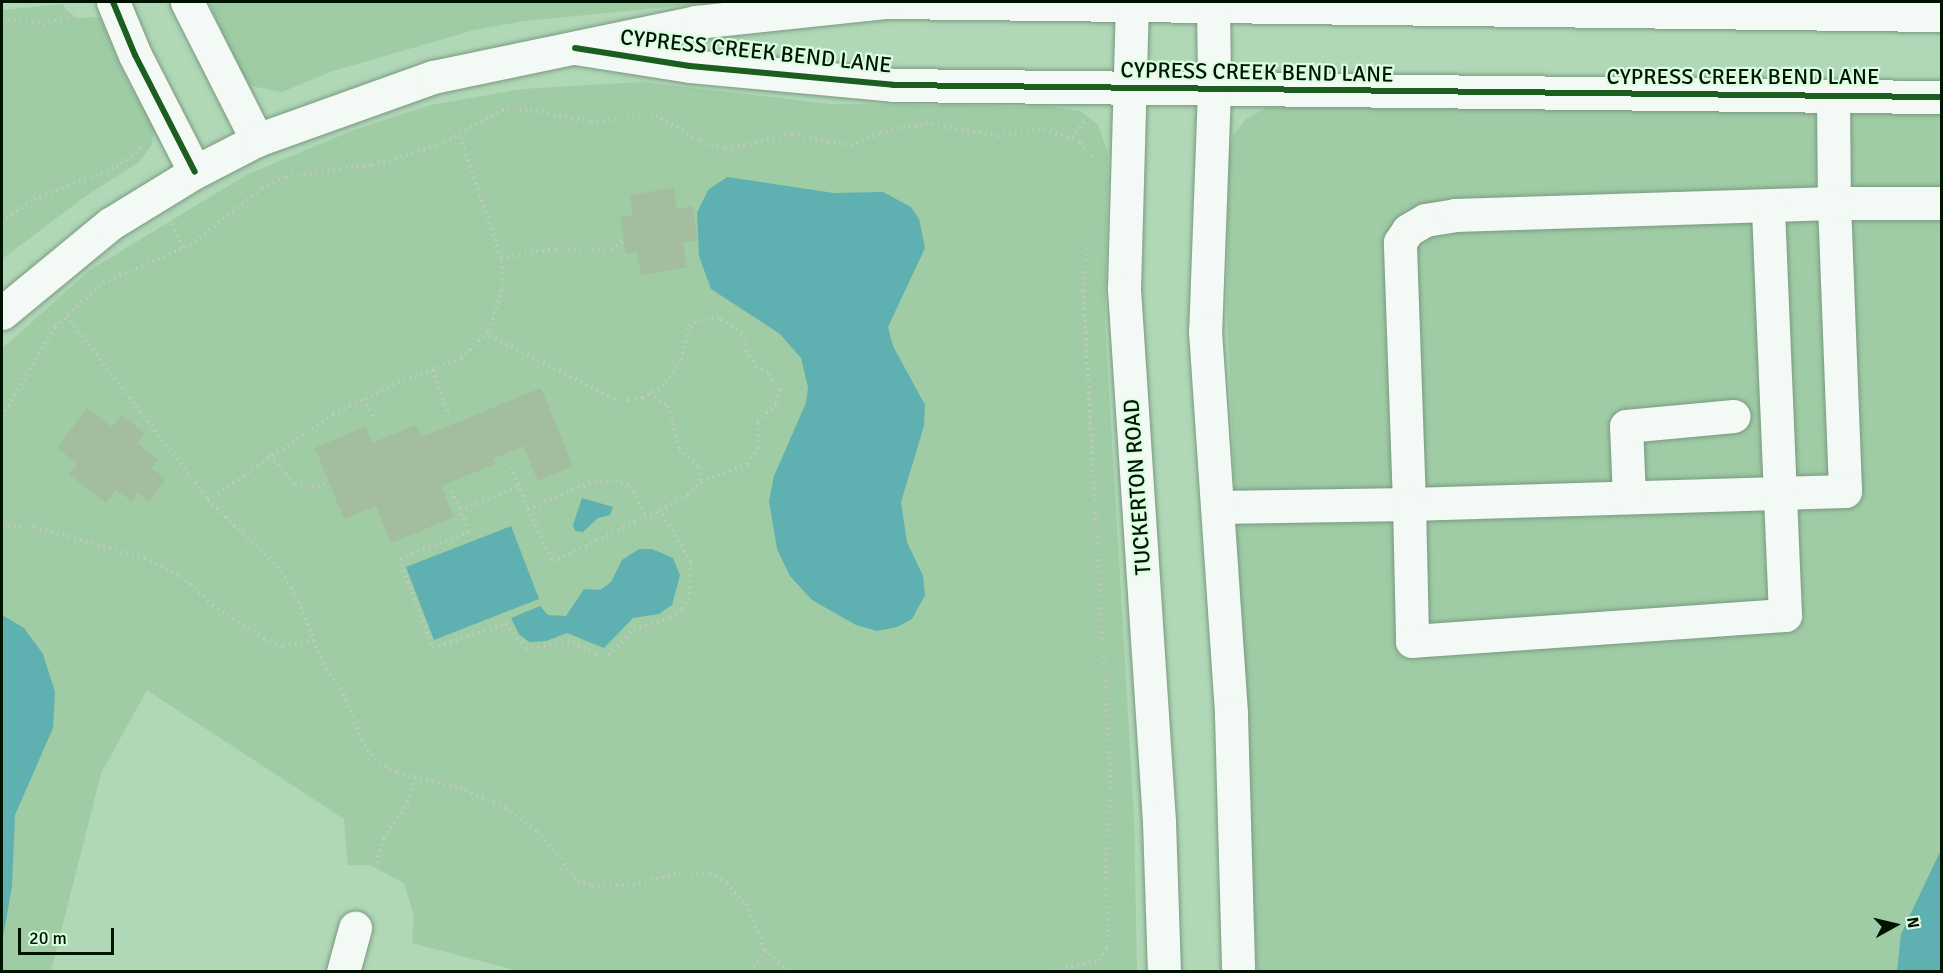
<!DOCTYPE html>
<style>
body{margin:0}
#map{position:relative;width:1943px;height:973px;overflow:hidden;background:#b0d7b6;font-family:Signika,sans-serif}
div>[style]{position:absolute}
.green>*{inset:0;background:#9fcba5}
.water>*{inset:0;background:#5fb0b1}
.building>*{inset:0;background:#a4bd9e}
.path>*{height:4px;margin-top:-2px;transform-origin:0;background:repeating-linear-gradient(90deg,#bec9bf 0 1.5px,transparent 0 6px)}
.roads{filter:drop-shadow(0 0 2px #7a9980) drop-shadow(0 0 2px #7a9980)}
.minor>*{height:33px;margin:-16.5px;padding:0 16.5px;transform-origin:16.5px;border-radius:16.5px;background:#f3f9f4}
.major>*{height:33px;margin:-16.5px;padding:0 16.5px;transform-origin:16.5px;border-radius:16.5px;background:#f3f9f4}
.cycleway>*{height:6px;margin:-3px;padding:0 3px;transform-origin:3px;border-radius:3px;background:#1b5e20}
span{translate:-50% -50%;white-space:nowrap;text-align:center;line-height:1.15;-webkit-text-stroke:4.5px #dbfee0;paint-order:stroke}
.street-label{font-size:22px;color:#001402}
.frame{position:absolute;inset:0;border:3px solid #001402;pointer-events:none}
.north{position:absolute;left:1865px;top:895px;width:60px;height:60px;-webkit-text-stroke:4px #dbfee0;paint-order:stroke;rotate:82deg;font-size:16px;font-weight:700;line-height:24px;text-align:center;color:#001402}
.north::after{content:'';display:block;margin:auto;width:21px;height:27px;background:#001402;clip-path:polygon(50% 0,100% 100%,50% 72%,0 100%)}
.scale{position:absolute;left:18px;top:928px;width:96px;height:27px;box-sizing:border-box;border:3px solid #001402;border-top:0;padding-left:8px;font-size:18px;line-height:21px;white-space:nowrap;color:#001402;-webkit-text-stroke:4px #dbfee0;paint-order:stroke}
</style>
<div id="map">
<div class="green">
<i style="clip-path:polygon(209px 2px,719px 2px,524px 21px,474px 30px,333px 71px,282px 92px,252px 86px,239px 73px)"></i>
<i style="clip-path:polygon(64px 4px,65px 9px,77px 18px,100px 17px,126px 79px,154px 126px,152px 144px,139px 162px,83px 198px,2px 259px,2px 10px)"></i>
<i style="clip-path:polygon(641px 82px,831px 104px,1052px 107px,1080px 111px,1098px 125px,1108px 153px,1105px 323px,1134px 817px,1137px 971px,522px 972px,412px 943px,414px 916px,404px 883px,370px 865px,348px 865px,344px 819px,147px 690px,101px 773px,51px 971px,2px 972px,2px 349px,90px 270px,248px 174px,354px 130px,431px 105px,523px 89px)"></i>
<i style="clip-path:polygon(1268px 107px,1941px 110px,1941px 971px,1257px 971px,1227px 315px,1229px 155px,1233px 135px,1246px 119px)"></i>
</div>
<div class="water">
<i style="clip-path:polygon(727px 177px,834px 193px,883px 192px,911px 207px,919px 219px,925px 248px,888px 327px,893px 346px,925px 405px,924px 426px,901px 502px,907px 542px,923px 576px,925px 595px,912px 619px,897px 627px,877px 631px,856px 625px,812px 600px,790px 576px,777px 549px,769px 501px,774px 476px,806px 403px,808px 387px,801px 358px,780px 334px,711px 289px,699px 256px,697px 213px,708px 190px)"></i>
<i style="clip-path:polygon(582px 498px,613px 507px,610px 515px,598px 518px,583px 532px,575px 531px,573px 525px)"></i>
<i style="clip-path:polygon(511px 526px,539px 599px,434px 640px,406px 567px)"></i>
<i style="clip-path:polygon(639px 549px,652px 549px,673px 558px,680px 575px,672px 605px,659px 614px,633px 618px,604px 648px,567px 633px,546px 641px,529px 642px,519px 634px,511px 618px,540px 606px,548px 615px,566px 616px,584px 589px,600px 590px,611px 582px,622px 560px)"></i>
<i style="clip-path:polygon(2px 615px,24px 628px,43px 654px,55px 692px,53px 728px,15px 815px,12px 886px,2px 943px)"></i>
<i style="clip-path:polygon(1941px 850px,1941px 971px,1897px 971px,1901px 934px)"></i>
</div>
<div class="building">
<i style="clip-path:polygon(674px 188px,677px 209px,692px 206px,698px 240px,683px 243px,687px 267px,641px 275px,637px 252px,626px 254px,620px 217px,633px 215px,630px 195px)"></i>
<i style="clip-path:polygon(541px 388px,573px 466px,538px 481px,523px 446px,493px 459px,495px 464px,441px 486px,454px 517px,391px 543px,376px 506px,344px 519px,315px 448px,366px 426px,372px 443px,416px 425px,422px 437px)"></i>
<i style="clip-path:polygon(87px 408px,112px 427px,121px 415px,145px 433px,137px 443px,158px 459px,151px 468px,166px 479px,149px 501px,138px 493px,132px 501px,116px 490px,106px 503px,69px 474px,78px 464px,57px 448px)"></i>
</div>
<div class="path">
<i style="left:73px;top:2px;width:13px;rotate:81deg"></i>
<i style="left:75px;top:15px;width:10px;rotate:-11deg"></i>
<i style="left:2px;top:19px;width:41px;rotate:7deg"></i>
<i style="left:43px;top:24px;width:33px;rotate:-16deg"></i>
<i style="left:1072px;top:137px;width:23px;rotate:-52deg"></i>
<i style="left:2px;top:222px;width:39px;rotate:-36deg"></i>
<i style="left:34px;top:199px;width:88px;rotate:-21.3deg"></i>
<i style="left:116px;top:167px;width:36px;rotate:-37deg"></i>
<i style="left:172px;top:224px;width:26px;rotate:65deg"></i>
<i style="left:501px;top:258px;width:56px;rotate:-9.3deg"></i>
<i style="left:556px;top:249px;width:55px"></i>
<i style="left:611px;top:249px;width:14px;rotate:-36deg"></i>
<i style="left:67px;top:316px;width:232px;rotate:52.5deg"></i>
<i style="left:208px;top:500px;width:97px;rotate:43.7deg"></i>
<i style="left:278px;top:567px;width:34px;rotate:58deg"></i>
<i style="left:296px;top:596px;width:79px;rotate:67.7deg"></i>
<i style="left:326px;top:669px;width:31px;rotate:54deg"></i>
<i style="left:344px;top:694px;width:49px;rotate:69.7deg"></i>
<i style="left:361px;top:740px;width:24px;rotate:54deg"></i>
<i style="left:375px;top:759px;width:26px;rotate:32deg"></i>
<i style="left:397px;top:773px;width:65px;rotate:13.4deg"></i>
<i style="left:460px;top:788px;width:50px;rotate:23.5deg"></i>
<i style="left:506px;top:808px;width:39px;rotate:37deg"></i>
<i style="left:537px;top:831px;width:65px;rotate:50.6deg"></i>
<i style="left:578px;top:881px;width:15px;rotate:20deg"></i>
<i style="left:592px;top:886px;width:41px;rotate:-2.8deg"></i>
<i style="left:633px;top:884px;width:47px;rotate:-13.4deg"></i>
<i style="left:679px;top:873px;width:31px"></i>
<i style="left:710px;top:873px;width:20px;rotate:30deg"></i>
<i style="left:727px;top:883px;width:28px;rotate:48deg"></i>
<i style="left:746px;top:904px;width:50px;rotate:67.6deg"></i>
<i style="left:765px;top:950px;width:33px;rotate:41deg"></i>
<i style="left:433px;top:370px;width:49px;rotate:70.8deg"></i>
<i style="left:650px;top:393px;width:22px;rotate:36deg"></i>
<i style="left:668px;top:406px;width:44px;rotate:75.7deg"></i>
<i style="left:679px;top:449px;width:27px;rotate:42deg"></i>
<i style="left:699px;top:467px;width:14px;rotate:82deg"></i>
<i style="left:363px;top:399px;width:24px;rotate:62deg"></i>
<i style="left:2px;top:416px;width:104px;rotate:-59.2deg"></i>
<i style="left:55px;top:327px;width:65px;rotate:-42.5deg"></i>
<i style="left:103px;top:283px;width:95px;rotate:-23.6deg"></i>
<i style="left:190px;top:245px;width:92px;rotate:-38.4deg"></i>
<i style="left:262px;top:188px;width:27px;rotate:-27deg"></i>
<i style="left:286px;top:176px;width:87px;rotate:-7.3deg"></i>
<i style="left:372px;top:165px;width:70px;rotate:-16.6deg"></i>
<i style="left:439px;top:145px;width:72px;rotate:-29.1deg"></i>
<i style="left:502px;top:110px;width:28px"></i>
<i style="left:530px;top:110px;width:62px;rotate:11.1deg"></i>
<i style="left:591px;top:122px;width:65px;rotate:-6.1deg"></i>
<i style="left:656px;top:115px;width:51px;rotate:30.6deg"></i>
<i style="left:700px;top:141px;width:27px;rotate:17deg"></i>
<i style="left:726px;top:149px;width:68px;rotate:-12.8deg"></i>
<i style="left:792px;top:134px;width:60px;rotate:11.5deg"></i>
<i style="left:851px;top:146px;width:32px;rotate:-24deg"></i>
<i style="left:880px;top:133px;width:47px;rotate:-12.3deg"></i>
<i style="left:926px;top:123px;width:72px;rotate:10.4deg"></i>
<i style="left:997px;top:136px;width:47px;rotate:-7.3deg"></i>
<i style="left:1044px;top:130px;width:38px;rotate:18deg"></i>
<i style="left:1080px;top:142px;width:22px;rotate:51deg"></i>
<i style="left:270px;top:455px;width:39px;rotate:50deg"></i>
<i style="left:295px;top:485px;width:11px;rotate:15deg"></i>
<i style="left:306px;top:488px;width:20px;rotate:-11deg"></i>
<i style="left:511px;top:467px;width:45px;rotate:68deg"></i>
<i style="left:528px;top:509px;width:72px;rotate:-23deg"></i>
<i style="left:594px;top:481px;width:22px;rotate:-3deg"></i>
<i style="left:616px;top:480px;width:16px;rotate:22deg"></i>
<i style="left:631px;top:486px;width:34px;rotate:64deg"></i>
<i style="left:452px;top:491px;width:44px;rotate:67.5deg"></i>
<i style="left:469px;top:532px;width:75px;rotate:158.9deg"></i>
<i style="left:399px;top:559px;width:95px;rotate:69.1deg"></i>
<i style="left:433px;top:648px;width:77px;rotate:-18.2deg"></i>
<i style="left:506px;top:624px;width:31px;rotate:50deg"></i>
<i style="left:526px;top:648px;width:47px;rotate:-7.3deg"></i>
<i style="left:573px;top:642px;width:26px;rotate:29deg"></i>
<i style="left:596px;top:655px;width:13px"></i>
<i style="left:609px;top:655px;width:36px;rotate:-46deg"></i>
<i style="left:634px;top:629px;width:39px;rotate:-17deg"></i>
<i style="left:671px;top:618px;width:14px;rotate:-39deg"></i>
<i style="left:682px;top:609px;width:17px;rotate:-62deg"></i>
<i style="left:690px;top:594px;width:32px;rotate:-88deg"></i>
<i style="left:691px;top:562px;width:61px;rotate:-120.8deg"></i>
<i style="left:660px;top:510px;width:32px;rotate:-28deg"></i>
<i style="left:688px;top:495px;width:19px;rotate:-47deg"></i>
<i style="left:701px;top:481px;width:50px;rotate:-19.9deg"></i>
<i style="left:748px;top:464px;width:19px;rotate:-58deg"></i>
<i style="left:758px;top:448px;width:27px;rotate:-92deg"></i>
<i style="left:757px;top:421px;width:27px;rotate:-42deg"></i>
<i style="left:777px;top:403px;width:13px;rotate:-77deg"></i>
<i style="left:780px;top:390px;width:22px;rotate:-124deg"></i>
<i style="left:768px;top:372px;width:13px;rotate:-157deg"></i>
<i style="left:756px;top:367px;width:19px;rotate:-122deg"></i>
<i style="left:746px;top:351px;width:18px;rotate:-103deg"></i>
<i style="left:742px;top:333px;width:27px;rotate:-147deg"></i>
<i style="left:719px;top:318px;width:23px;rotate:170deg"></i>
<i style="left:696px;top:322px;width:10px;rotate:135deg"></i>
<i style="left:689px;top:329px;width:34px;rotate:104deg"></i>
<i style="left:681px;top:362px;width:29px;rotate:126deg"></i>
<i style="left:664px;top:385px;width:26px;rotate:149deg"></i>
<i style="left:642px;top:398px;width:14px;rotate:172deg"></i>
<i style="left:628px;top:400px;width:14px;rotate:-176deg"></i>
<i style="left:614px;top:399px;width:143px;rotate:-152.9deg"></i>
<i style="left:208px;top:500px;width:152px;rotate:-34.5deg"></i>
<i style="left:333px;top:414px;width:67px;rotate:-25.8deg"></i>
<i style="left:393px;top:385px;width:73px;rotate:-21.7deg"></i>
<i style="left:461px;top:358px;width:39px;rotate:-44deg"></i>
<i style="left:489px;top:331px;width:47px;rotate:-72.7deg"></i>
<i style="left:503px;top:286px;width:28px;rotate:-94deg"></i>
<i style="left:501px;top:258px;width:129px;rotate:-108.6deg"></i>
<i style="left:528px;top:509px;width:59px;rotate:64.7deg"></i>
<i style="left:553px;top:562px;width:119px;rotate:-25.9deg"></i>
<i style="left:460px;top:510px;width:62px;rotate:-21.6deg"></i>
<i style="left:2px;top:525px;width:32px;rotate:4deg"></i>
<i style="left:34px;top:527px;width:115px;rotate:15.6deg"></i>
<i style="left:145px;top:558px;width:40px;rotate:26.6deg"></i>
<i style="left:181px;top:576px;width:43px;rotate:42.2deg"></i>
<i style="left:213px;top:605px;width:61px;rotate:33.7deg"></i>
<i style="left:264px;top:639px;width:20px;rotate:20deg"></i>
<i style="left:283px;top:646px;width:34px;rotate:-10deg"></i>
<i style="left:365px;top:897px;width:62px;rotate:-72.1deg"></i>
<i style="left:384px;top:838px;width:43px;rotate:-56.3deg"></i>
<i style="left:408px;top:802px;width:25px;rotate:-74deg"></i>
<i style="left:750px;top:972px;width:27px;rotate:-56deg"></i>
<i style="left:1048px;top:972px;width:53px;rotate:-13deg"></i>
<i style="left:1100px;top:960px;width:14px;rotate:-60deg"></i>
<i style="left:1107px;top:948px;width:16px;rotate:-86deg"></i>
<i style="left:1108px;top:932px;width:53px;rotate:-93.2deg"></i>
<i style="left:1105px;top:879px;width:90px;rotate:-86.2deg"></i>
<i style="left:1111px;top:789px;width:499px;rotate:-93.2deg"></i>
<i style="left:1083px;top:291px;width:66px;rotate:-83.9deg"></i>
</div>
<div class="roads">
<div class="minor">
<i style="left:113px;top:2px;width:57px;rotate:67.5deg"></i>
<i style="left:135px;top:55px;width:131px;rotate:62.9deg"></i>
<i style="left:187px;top:2px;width:155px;rotate:63.1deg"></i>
<i style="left:888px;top:2px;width:1054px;rotate:0.71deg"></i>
<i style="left:575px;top:48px;width:116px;rotate:8.9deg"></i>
<i style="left:690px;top:66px;width:204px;rotate:5.3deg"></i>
<i style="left:893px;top:85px;width:1049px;rotate:0.66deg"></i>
<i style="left:1833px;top:96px;width:107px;rotate:89.5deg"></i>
<i style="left:1834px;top:203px;width:108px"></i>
<i style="left:1834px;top:203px;width:288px;rotate:87.8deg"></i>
<i style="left:1845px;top:491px;width:436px;rotate:178.3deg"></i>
<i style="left:1409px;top:504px;width:262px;rotate:-92deg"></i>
<i style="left:1400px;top:242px;width:14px;rotate:-56deg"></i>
<i style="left:1408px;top:230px;width:20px;rotate:-30deg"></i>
<i style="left:1425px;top:220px;width:30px;rotate:-9deg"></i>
<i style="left:1455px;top:215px;width:379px;rotate:-1.8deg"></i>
<i style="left:2px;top:313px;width:140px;rotate:-39.5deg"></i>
<i style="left:110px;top:224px;width:100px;rotate:-31.5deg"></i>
<i style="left:195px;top:172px;width:70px;rotate:-27.3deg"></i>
<i style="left:257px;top:140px;width:187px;rotate:-19.7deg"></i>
<i style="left:433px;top:77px;width:269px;rotate:-11.8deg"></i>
<i style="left:696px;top:22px;width:190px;rotate:-6deg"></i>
<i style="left:1629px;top:497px;width:71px;rotate:-92.4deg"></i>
<i style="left:1626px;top:426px;width:108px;rotate:-5.3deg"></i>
<i style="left:1217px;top:507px;width:192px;rotate:-0.9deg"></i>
<i style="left:1409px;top:504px;width:137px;rotate:88.7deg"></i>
<i style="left:1412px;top:641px;width:374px;rotate:-4deg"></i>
<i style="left:1785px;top:615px;width:409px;rotate:-92.4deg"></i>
<i style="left:343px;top:972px;width:46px;rotate:-74.7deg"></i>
</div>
<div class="major">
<i style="left:1132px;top:2px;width:287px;rotate:91.6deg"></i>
<i style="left:1124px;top:289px;width:534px;rotate:86.24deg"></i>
<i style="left:1159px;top:822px;width:150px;rotate:88.1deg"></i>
<i style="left:1213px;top:2px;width:88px;rotate:89.3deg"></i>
<i style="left:1214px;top:90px;width:241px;rotate:92.1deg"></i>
<i style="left:1205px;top:331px;width:385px;rotate:86.1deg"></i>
<i style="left:1231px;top:715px;width:257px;rotate:88.4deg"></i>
</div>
</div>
<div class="cycleway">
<i style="left:113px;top:2px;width:57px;rotate:67.5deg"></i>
<i style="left:135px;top:55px;width:131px;rotate:62.9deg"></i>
<i style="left:575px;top:48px;width:116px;rotate:8.9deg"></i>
<i style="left:690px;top:66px;width:204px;rotate:5.3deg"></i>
<i style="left:893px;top:85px;width:1049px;rotate:0.66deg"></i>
</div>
<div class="street-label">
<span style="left:756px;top:51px;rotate:6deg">CYPRESS CREEK BEND LANE</span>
<span style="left:1257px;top:72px;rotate:1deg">CYPRESS CREEK BEND LANE</span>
<span style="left:1743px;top:77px">CYPRESS CREEK BEND LANE</span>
<span style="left:1137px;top:487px;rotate:-94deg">TUCKERTON ROAD</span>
</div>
<div class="frame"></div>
<div class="north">N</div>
<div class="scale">20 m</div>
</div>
